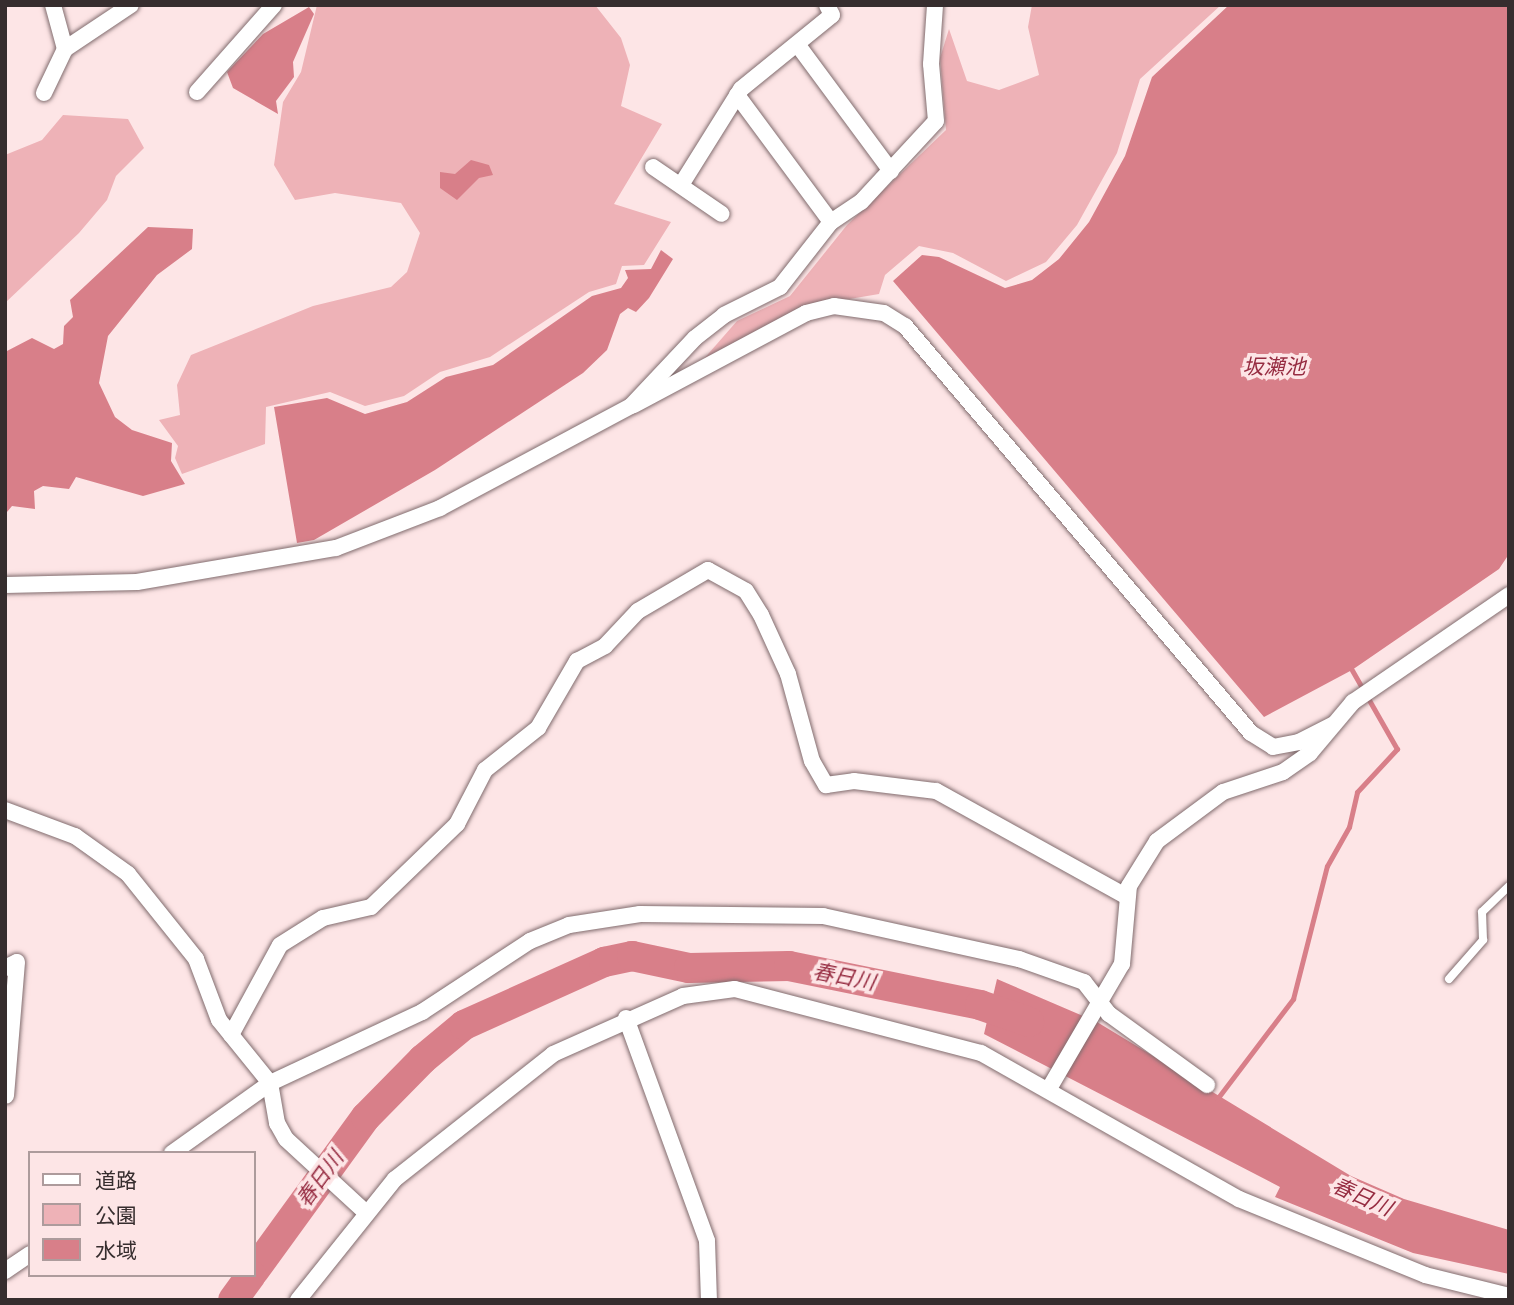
<!DOCTYPE html>
<meta charset="utf-8">
<style>
body{margin:0}
#map{position:relative;width:1514px;height:1305px;overflow:hidden;background:#fde5e6;font-family:"Source Sans 3","Noto Sans JP",sans-serif}
div>[style]{position:absolute}
.green>*{inset:0;background:#eeb2b7}
.water>*{inset:0;background:#d87f89}
.stream>*{height:5px;margin:-2.5px;padding:0 2.5px;transform-origin:2.5px;border-radius:2.5px;background:#d87f89}
.river>*{height:30px;margin:-15px;padding:0 15px;transform-origin:15px;border-radius:15px;background:#d87f89}
.roads{filter:drop-shadow(0 0 2px #816c6e) drop-shadow(0 0 2px #816c6e)}
.service>*{height:8px;margin:-4px;padding:0 4px;transform-origin:4px;border-radius:4px;background:#fff}
.minor>*{height:16px;margin:-8px;padding:0 8px;transform-origin:8px;border-radius:8px;background:#fff}
span{translate:-50% -50%;white-space:nowrap;text-align:center;line-height:1.15;-webkit-text-stroke:7px #fde5e6;paint-order:stroke}
.water-label{font-size:21px;color:#962c41;font-style:italic}
.frame{position:absolute;inset:0;border:7px solid #362d2e;pointer-events:none}
.legend{position:absolute;left:28px;top:1151px;width:228px;height:126px;box-sizing:border-box;background:#fde5e6;border:2px solid #ad9b9c;margin:0;padding:9px 12px;list-style:none;font-size:21px;color:#362d2e}
.legend li{display:flex;align-items:center;gap:14px;height:35px}
.legend b{width:35px;border:2px solid #ad9b9c}
</style>
<div id="map">
<div class="green">
<i style="clip-path:polygon(317px 5px,595px 5px,621px 38px,630px 65px,621px 106px,662px 124px,614px 204px,671px 222px,644px 265px,622px 266px,616px 284px,589px 292px,490px 357px,440px 372px,404px 396px,365px 406px,330px 392px,266px 407px,265px 444px,182px 474px,175px 458px,178px 446px,159px 420px,180px 415px,177px 385px,191px 355px,313px 306px,391px 287px,407px 272px,420px 233px,401px 203px,335px 193px,295px 200px,274px 165px,283px 102px,301px 72px)"></i>
<i style="clip-path:polygon(1032px 5px,1221px 5px,1140px 79px,1117px 153px,1077px 225px,1046px 262px,1006px 281px,953px 253px,919px 246px,885px 275px,879px 294px,808px 306px,702px 361px,737px 321px,790px 296px,847px 225px,946px 130px,940px 58px,949px 29px,967px 81px,999px 90px,1039px 75px,1028px 27px)"></i>
<i style="clip-path:polygon(63px 115px,128px 119px,144px 148px,116px 176px,107px 200px,79px 233px,5px 303px,5px 155px,42px 140px)"></i>
</div>
<div class="water">
<i style="clip-path:polygon(1229px 5px,1509px 5px,1509px 554px,1499px 569px,1352px 670px,1264px 717px,893px 281px,922px 255px,939px 257px,1005px 288px,1032px 280px,1059px 259px,1089px 222px,1125px 156px,1152px 77px)"></i>
<i style="clip-path:polygon(309px 7px,314px 14px,293px 62px,294px 77px,276px 101px,278px 114px,233px 88px,227px 72px,263px 34px)"></i>
<i style="clip-path:polygon(471px 160px,489px 165px,493px 175px,479px 178px,457px 200px,440px 188px,440px 172px,455px 174px)"></i>
<i style="clip-path:polygon(148px 227px,193px 229px,192px 249px,157px 275px,108px 336px,99px 383px,115px 417px,132px 430px,172px 443px,171px 461px,185px 484px,143px 496px,76px 477px,69px 489px,43px 486px,34px 491px,35px 509px,12px 506px,7px 512px,5px 352px,32px 338px,54px 349px,63px 344px,64px 326px,73px 317px,70px 300px)"></i>
<i style="clip-path:polygon(661px 250px,673px 259px,649px 298px,636px 312px,628px 308px,620px 314px,607px 350px,583px 373px,435px 470px,314px 540px,297px 543px,274px 407px,327px 398px,365px 414px,407px 402px,446px 377px,493px 365px,592px 296px,621px 288px,628px 278px,625px 270px,651px 269px)"></i>
<i style="clip-path:polygon(997px 979px,1097px 1022px,1351px 1176px,1404px 1199px,1509px 1230px,1509px 1274px,1413px 1253px,1275px 1197px,1280px 1187px,984px 1034px)"></i>
</div>
<div class="stream">
<i style="left:1217px;top:1099px;width:126px;rotate:-52.8deg"></i>
<i style="left:1293px;top:999px;width:137px;rotate:-75.7deg"></i>
<i style="left:1327px;top:866px;width:45px;rotate:-60.6deg"></i>
<i style="left:1349px;top:827px;width:36px;rotate:-77deg"></i>
<i style="left:1357px;top:792px;width:59px;rotate:-47.1deg"></i>
<i style="left:1397px;top:749px;width:91px;rotate:-119.7deg"></i>
</div>
<div class="river">
<i style="left:254px;top:1271px;width:190px;rotate:-54deg"></i>
<i style="left:366px;top:1117px;width:81px;rotate:-45.5deg"></i>
<i style="left:423px;top:1059px;width:53px;rotate:-39.7deg"></i>
<i style="left:464px;top:1025px;width:154px;rotate:-24.2deg"></i>
<i style="left:604px;top:962px;width:29px;rotate:-12deg"></i>
<i style="left:632px;top:956px;width:58px;rotate:11.9deg"></i>
<i style="left:689px;top:968px;width:100px;rotate:-1.1deg"></i>
<i style="left:789px;top:966px;width:195px;rotate:11.5deg"></i>
<i style="left:980px;top:1005px;width:52px;rotate:19.1deg"></i>
<i style="left:233px;top:1300px;width:31px;rotate:-54deg"></i>
</div>
<div class="roads">
<div class="service">
<i style="left:1449px;top:979px;width:52px;rotate:-48.9deg"></i>
<i style="left:1483px;top:940px;width:28px;rotate:-92deg"></i>
<i style="left:1482px;top:912px;width:37px;rotate:-44deg"></i>
</div>
<div class="minor">
<i style="left:53px;top:5px;width:46px;rotate:74.7deg"></i>
<i style="left:797px;top:44px;width:158px;rotate:53.5deg"></i>
<i style="left:197px;top:92px;width:116px;rotate:-48.5deg"></i>
<i style="left:44px;top:93px;width:49px;rotate:-64.5deg"></i>
<i style="left:65px;top:49px;width:79px;rotate:-33.7deg"></i>
<i style="left:737px;top:95px;width:158px;rotate:53.5deg"></i>
<i style="left:653px;top:167px;width:83px;rotate:34.3deg"></i>
<i style="left:681px;top:185px;width:113px;rotate:-58deg"></i>
<i style="left:741px;top:89px;width:117px;rotate:-39.1deg"></i>
<i style="left:832px;top:15px;width:11px;rotate:-117deg"></i>
<i style="left:634px;top:405px;width:195px;rotate:-28.1deg"></i>
<i style="left:806px;top:313px;width:29px;rotate:-14deg"></i>
<i style="left:834px;top:306px;width:50px;rotate:8deg"></i>
<i style="left:884px;top:313px;width:25px;rotate:32deg"></i>
<i style="left:905px;top:326px;width:534px;rotate:49.63deg"></i>
<i style="left:1251px;top:733px;width:26px;rotate:32deg"></i>
<i style="left:1273px;top:747px;width:26px;rotate:-11deg"></i>
<i style="left:1299px;top:742px;width:38px;rotate:-27deg"></i>
<i style="left:5px;top:585px;width:132px;rotate:-1.3deg"></i>
<i style="left:137px;top:582px;width:202px;rotate:-9.7deg"></i>
<i style="left:336px;top:548px;width:111px;rotate:-21deg"></i>
<i style="left:440px;top:508px;width:217px;rotate:-28.1deg"></i>
<i style="left:631px;top:406px;width:93px;rotate:-46.7deg"></i>
<i style="left:695px;top:338px;width:37px;rotate:-38deg"></i>
<i style="left:724px;top:315px;width:63px;rotate:-26.6deg"></i>
<i style="left:780px;top:287px;width:83px;rotate:-51.9deg"></i>
<i style="left:831px;top:222px;width:36px;rotate:-34deg"></i>
<i style="left:861px;top:202px;width:110px;rotate:-47.2deg"></i>
<i style="left:936px;top:121px;width:57px;rotate:-95deg"></i>
<i style="left:931px;top:64px;width:59px;rotate:-86.1deg"></i>
<i style="left:5px;top:810px;width:75px;rotate:20.4deg"></i>
<i style="left:75px;top:836px;width:65px;rotate:35.6deg"></i>
<i style="left:128px;top:874px;width:109px;rotate:51.3deg"></i>
<i style="left:196px;top:959px;width:65px;rotate:69.3deg"></i>
<i style="left:219px;top:1020px;width:81px;rotate:51deg"></i>
<i style="left:270px;top:1083px;width:41px;rotate:80.1deg"></i>
<i style="left:277px;top:1123px;width:18px;rotate:61deg"></i>
<i style="left:286px;top:1139px;width:108px;rotate:42.7deg"></i>
<i style="left:5px;top:968px;width:13px;rotate:-27deg"></i>
<i style="left:17px;top:962px;width:134px;rotate:94.7deg"></i>
<i style="left:626px;top:1018px;width:237px;rotate:70deg"></i>
<i style="left:707px;top:1241px;width:59px;rotate:88.1deg"></i>
<i style="left:231px;top:1035px;width:102px;rotate:-61.4deg"></i>
<i style="left:280px;top:945px;width:51px;rotate:-32.1deg"></i>
<i style="left:323px;top:918px;width:49px;rotate:-12.9deg"></i>
<i style="left:371px;top:907px;width:120px;rotate:-44deg"></i>
<i style="left:457px;top:824px;width:61px;rotate:-62.6deg"></i>
<i style="left:485px;top:770px;width:68px;rotate:-38.4deg"></i>
<i style="left:538px;top:728px;width:78px;rotate:-59.8deg"></i>
<i style="left:577px;top:661px;width:32px;rotate:-28deg"></i>
<i style="left:605px;top:646px;width:48px;rotate:-46.7deg"></i>
<i style="left:638px;top:611px;width:81px;rotate:-30.4deg"></i>
<i style="left:708px;top:570px;width:43px;rotate:28.9deg"></i>
<i style="left:746px;top:591px;width:28px;rotate:58deg"></i>
<i style="left:761px;top:615px;width:65px;rotate:65.4deg"></i>
<i style="left:788px;top:674px;width:90px;rotate:74.6deg"></i>
<i style="left:812px;top:761px;width:28px;rotate:60deg"></i>
<i style="left:826px;top:785px;width:28px;rotate:-8deg"></i>
<i style="left:854px;top:781px;width:83px;rotate:7deg"></i>
<i style="left:936px;top:791px;width:218px;rotate:29deg"></i>
<i style="left:1050px;top:1087px;width:143px;rotate:-59.7deg"></i>
<i style="left:1122px;top:964px;width:78px;rotate:-84.9deg"></i>
<i style="left:1129px;top:886px;width:53px;rotate:-58.1deg"></i>
<i style="left:1157px;top:841px;width:82px;rotate:-36.6deg"></i>
<i style="left:1223px;top:792px;width:63px;rotate:-18.4deg"></i>
<i style="left:1283px;top:772px;width:33px;rotate:-35deg"></i>
<i style="left:1310px;top:753px;width:67px;rotate:-49.9deg"></i>
<i style="left:1353px;top:702px;width:189px;rotate:-34.4deg"></i>
<i style="left:172px;top:1153px;width:120px;rotate:-35.5deg"></i>
<i style="left:270px;top:1083px;width:168px;rotate:-25deg"></i>
<i style="left:422px;top:1012px;width:129px;rotate:-33.3deg"></i>
<i style="left:530px;top:941px;width:42px;rotate:-22.3deg"></i>
<i style="left:569px;top:925px;width:72px;rotate:-8.8deg"></i>
<i style="left:640px;top:914px;width:183px;rotate:0.6deg"></i>
<i style="left:823px;top:916px;width:201px;rotate:12.4deg"></i>
<i style="left:1019px;top:959px;width:69px;rotate:19.5deg"></i>
<i style="left:1084px;top:982px;width:41px;rotate:52deg"></i>
<i style="left:1109px;top:1014px;width:121px;rotate:35.9deg"></i>
<i style="left:5px;top:1271px;width:30px;rotate:-34deg"></i>
<i style="left:298px;top:1300px;width:155px;rotate:-51.3deg"></i>
<i style="left:395px;top:1179px;width:201px;rotate:-38.3deg"></i>
<i style="left:553px;top:1054px;width:142px;rotate:-24deg"></i>
<i style="left:683px;top:996px;width:52px;rotate:-7.7deg"></i>
<i style="left:735px;top:989px;width:254px;rotate:14.6deg"></i>
<i style="left:981px;top:1053px;width:296px;rotate:29.5deg"></i>
<i style="left:1239px;top:1199px;width:201px;rotate:22.2deg"></i>
<i style="left:1425px;top:1275px;width:87px;rotate:14deg"></i>
</div>
</div>
<div class="water-label">
<span style="left:1274px;top:367px">坂瀬池</span>
<span style="left:844px;top:977px;rotate:11deg">春日川</span>
<span style="left:320px;top:1179px;rotate:-54deg">春日川</span>
<span style="left:1362px;top:1197px;rotate:24deg">春日川</span>
</div>
<div class="frame"></div>
<ul class="legend">
<li><b style="height:9px;background:#fff"></b>道路</li>
<li><b style="height:19px;background:#eeb2b7"></b>公園</li>
<li><b style="height:19px;background:#d87f89"></b>水域</li>
</ul>
</div>
